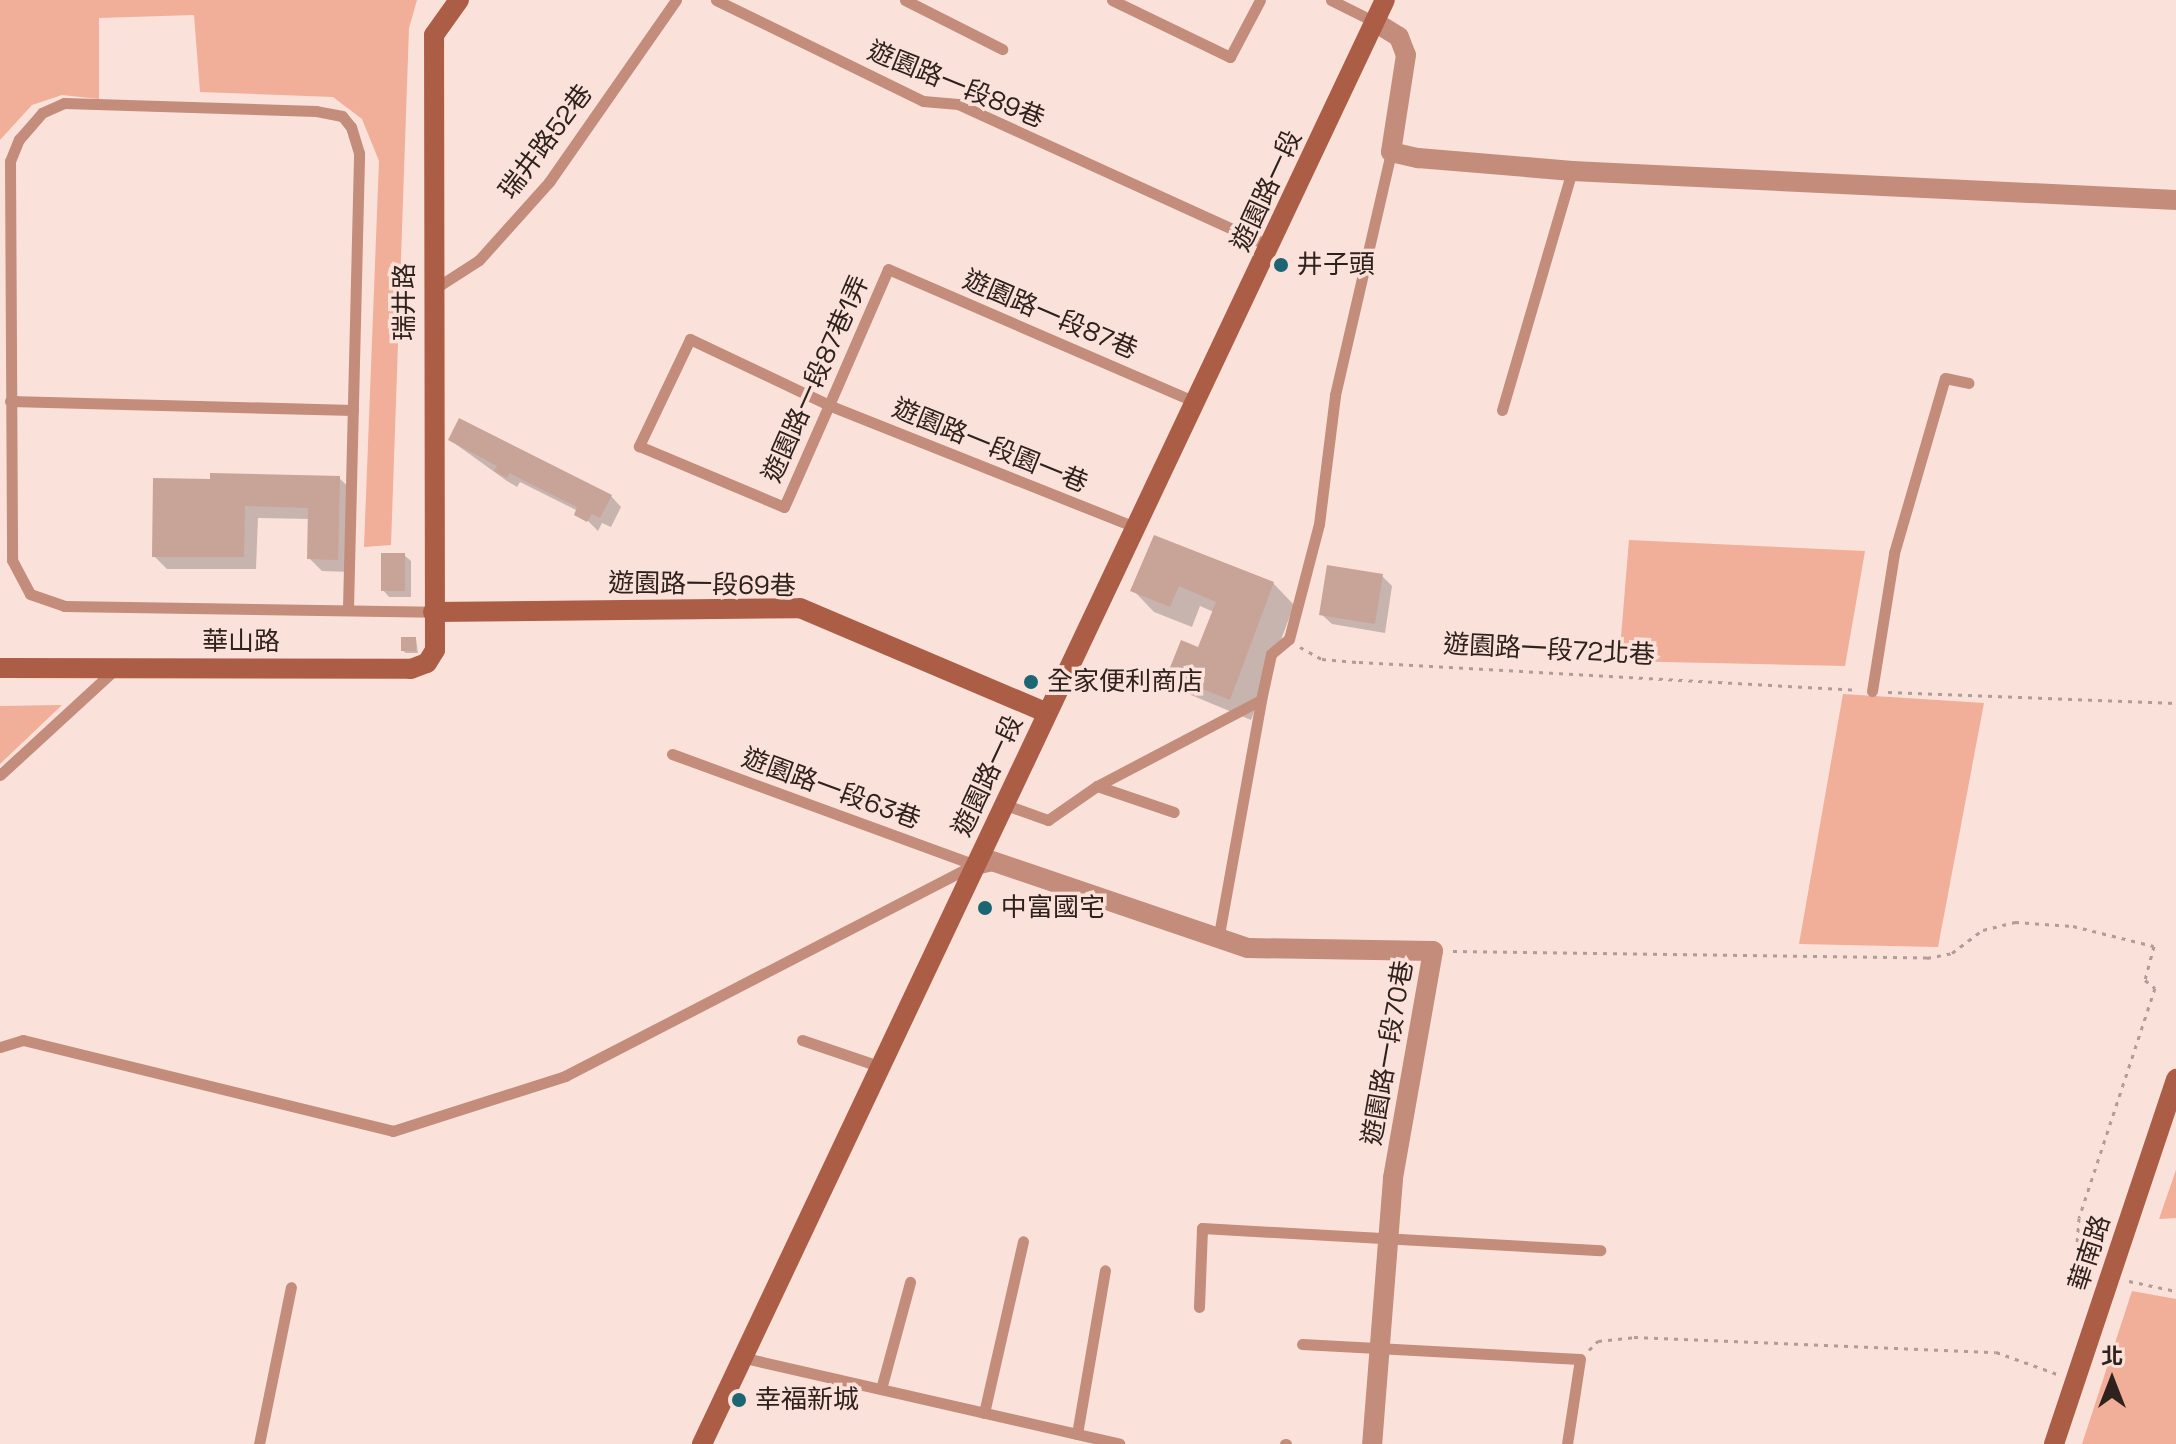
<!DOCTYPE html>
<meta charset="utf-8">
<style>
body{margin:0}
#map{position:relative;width:2176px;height:1444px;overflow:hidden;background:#fae2da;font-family:"Space Grotesk","Noto Sans TC",sans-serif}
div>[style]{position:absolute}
.green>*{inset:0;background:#f1ae99}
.shadow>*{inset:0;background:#0003}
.building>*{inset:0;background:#c8a398}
.path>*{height:3px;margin-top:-1.5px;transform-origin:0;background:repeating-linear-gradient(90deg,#b19d96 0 4px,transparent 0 10px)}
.lane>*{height:11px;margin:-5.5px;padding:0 5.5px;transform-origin:5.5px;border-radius:5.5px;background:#c38c7b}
.street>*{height:20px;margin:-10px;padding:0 10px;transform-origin:10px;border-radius:10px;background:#c38c7b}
.secondary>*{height:20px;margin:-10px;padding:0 10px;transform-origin:10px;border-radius:10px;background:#ac5d45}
.dots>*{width:22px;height:22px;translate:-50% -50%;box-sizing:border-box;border:4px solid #fae2da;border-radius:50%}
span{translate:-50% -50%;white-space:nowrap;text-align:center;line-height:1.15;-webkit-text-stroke:7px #fae2da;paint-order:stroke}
.street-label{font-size:26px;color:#2f211d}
.poi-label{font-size:26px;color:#2f211d}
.left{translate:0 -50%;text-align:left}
.north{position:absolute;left:2072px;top:1340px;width:80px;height:80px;-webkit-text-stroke:6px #fae2da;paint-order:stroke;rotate:0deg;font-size:22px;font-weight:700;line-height:32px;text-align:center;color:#2f211d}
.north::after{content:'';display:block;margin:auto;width:28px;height:36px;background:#2f211d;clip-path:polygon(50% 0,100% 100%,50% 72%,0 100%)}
</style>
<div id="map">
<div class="green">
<i style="clip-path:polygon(0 0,417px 0,409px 28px,391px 545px,364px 547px,379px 161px,362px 119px,333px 97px,200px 92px,194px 15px,99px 18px,99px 99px,62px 95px,32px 105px,0 140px)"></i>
<i style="clip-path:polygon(1629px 540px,1865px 551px,1845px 666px,1619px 661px)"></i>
<i style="clip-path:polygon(1843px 694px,1984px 703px,1938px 947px,1799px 944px)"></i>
<i style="clip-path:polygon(62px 705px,0 764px,0 706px)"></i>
<i style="clip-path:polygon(2176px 1170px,2176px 1218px,2159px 1219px)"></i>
<i style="clip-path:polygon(2132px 1291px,2176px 1299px,2176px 1444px,2082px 1444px)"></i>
</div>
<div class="shadow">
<i style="clip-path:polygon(450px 440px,611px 496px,621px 507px,611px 527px,602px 523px,598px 531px,578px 511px,520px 482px,517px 487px,507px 481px)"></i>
<i style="clip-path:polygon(339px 478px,353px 491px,350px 572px,322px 571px,309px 558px,310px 519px,258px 518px,256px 569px,167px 569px,154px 556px,155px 480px)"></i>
<i style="clip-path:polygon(1155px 538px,1273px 583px,1294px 605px,1251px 720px,1191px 695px,1170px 674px,1199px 650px,1214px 612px,1200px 606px,1192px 627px,1154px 612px,1133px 590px)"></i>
<i style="clip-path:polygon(404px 555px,411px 561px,411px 597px,389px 597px,383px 590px)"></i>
<i style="clip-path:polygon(1382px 576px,1392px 586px,1385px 633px,1332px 624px,1321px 614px)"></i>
<i style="clip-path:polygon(416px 639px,418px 653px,406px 653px,403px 651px)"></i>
</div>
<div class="building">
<i style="clip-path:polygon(459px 418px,612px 495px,600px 518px,592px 514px,587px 522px,574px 515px,577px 507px,509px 473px,507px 478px,494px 471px,497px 466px,448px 440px)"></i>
<i style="clip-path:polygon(210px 473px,340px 476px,338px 560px,307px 559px,308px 508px,245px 506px,244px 557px,152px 557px,153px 478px,210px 479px)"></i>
<i style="clip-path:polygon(1154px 535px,1274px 582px,1230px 700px,1167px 675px,1181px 640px,1198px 647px,1216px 602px,1179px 586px,1170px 607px,1130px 591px)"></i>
<i style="clip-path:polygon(381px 553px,405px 553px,405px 591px,381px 591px)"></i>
<i style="clip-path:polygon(1327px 565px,1383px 574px,1375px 624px,1319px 615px)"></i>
<i style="clip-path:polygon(401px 637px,416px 637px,416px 651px,401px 651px)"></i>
</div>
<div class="path">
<i style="left:1300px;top:647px;width:25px;rotate:29deg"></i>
<i style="left:1322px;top:659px;width:37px;rotate:5deg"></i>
<i style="left:1359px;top:662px;width:498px;rotate:3.2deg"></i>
<i style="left:1888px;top:692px;width:288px;rotate:2.2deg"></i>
<i style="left:1453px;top:951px;width:474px;rotate:0.8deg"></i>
<i style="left:1927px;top:958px;width:25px;rotate:-11deg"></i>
<i style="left:1952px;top:953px;width:39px;rotate:-37deg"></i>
<i style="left:1983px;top:930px;width:33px;rotate:-14deg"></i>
<i style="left:2015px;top:922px;width:58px;rotate:3.9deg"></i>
<i style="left:2073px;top:926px;width:83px;rotate:13.9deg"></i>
<i style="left:2154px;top:946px;width:35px;rotate:105deg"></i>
<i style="left:2145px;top:980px;width:13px;rotate:39deg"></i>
<i style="left:2155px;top:988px;width:242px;rotate:108.3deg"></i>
<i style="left:2079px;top:1218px;width:52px;rotate:94.4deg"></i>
<i style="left:2075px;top:1270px;width:15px;rotate:11deg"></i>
<i style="left:2129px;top:1281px;width:48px;rotate:12deg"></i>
<i style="left:1589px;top:1350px;width:13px;rotate:-45deg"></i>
<i style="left:1598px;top:1341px;width:36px;rotate:-6deg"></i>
<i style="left:1634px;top:1337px;width:362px;rotate:2.4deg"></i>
<i style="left:1996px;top:1352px;width:65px;rotate:19.8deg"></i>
</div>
<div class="lane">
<i style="left:716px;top:0;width:230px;rotate:26deg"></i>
<i style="left:923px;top:101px;width:35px;rotate:5deg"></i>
<i style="left:958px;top:104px;width:343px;rotate:24.5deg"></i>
<i style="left:905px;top:0;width:109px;rotate:26.8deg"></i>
<i style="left:1112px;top:0;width:131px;rotate:25.8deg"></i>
<i style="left:1230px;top:57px;width:64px;rotate:-62.2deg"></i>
<i style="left:1331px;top:0;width:49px;rotate:26.6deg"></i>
<i style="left:431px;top:291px;width:57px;rotate:-32.9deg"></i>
<i style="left:479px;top:260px;width:105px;rotate:-48.1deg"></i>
<i style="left:549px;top:182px;width:222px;rotate:-55.1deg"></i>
<i style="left:10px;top:401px;width:343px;rotate:1.5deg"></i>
<i style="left:1502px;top:410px;width:249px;rotate:-73.7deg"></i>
<i style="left:1135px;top:527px;width:329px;rotate:-158.3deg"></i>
<i style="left:829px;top:405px;width:154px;rotate:-154.6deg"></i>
<i style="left:690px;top:339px;width:119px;rotate:115.5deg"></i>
<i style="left:639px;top:446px;width:157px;rotate:22.8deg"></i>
<i style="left:784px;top:507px;width:111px;rotate:-66.2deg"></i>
<i style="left:829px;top:405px;width:148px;rotate:-66.5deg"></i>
<i style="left:888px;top:269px;width:335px;rotate:23.4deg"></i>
<i style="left:348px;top:608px;width:455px;rotate:-88.6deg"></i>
<i style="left:359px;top:153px;width:27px;rotate:-107deg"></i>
<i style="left:351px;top:127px;width:14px;rotate:-129deg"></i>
<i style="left:342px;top:116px;width:26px;rotate:-169deg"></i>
<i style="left:316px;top:111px;width:252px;rotate:-178.2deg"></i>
<i style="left:64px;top:103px;width:24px;rotate:156deg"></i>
<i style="left:42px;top:113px;width:35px;rotate:131deg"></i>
<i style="left:19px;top:139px;width:24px;rotate:112deg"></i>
<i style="left:10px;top:161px;width:399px;rotate:89.7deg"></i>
<i style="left:12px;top:560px;width:38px;rotate:62deg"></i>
<i style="left:30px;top:594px;width:36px;rotate:19deg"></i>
<i style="left:64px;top:606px;width:369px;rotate:0.9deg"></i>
<i style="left:1872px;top:691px;width:140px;rotate:-80.9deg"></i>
<i style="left:1894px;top:553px;width:182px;rotate:-73.8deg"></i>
<i style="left:1945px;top:378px;width:24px;rotate:12deg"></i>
<i style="left:672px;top:754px;width:323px;rotate:20.1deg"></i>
<i style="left:0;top:775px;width:155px;rotate:-42.6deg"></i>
<i style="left:1097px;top:786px;width:81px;rotate:18.7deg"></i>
<i style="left:1003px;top:804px;width:48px;rotate:19.6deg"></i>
<i style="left:1048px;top:820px;width:60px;rotate:-34.8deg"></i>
<i style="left:1097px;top:786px;width:185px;rotate:-27.7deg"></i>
<i style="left:1261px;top:700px;width:47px;rotate:-77.7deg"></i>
<i style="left:1271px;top:654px;width:23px;rotate:-40deg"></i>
<i style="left:1289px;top:639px;width:119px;rotate:-75.4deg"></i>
<i style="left:1319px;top:524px;width:130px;rotate:-82.9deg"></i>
<i style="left:1335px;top:395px;width:249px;rotate:-77deg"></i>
<i style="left:1218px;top:940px;width:244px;rotate:-79.8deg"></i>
<i style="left:802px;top:1040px;width:81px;rotate:18.7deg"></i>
<i style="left:0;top:1047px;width:24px;rotate:-17deg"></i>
<i style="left:23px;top:1040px;width:381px;rotate:13.8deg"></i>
<i style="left:393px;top:1131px;width:181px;rotate:-17.7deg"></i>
<i style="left:565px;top:1076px;width:458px;rotate:-27.3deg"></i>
<i style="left:1199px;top:1307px;width:79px;rotate:-87.8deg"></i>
<i style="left:1202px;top:1228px;width:399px;rotate:3.2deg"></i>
<i style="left:1302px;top:1344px;width:278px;rotate:3.1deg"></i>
<i style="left:1580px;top:1359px;width:86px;rotate:98.7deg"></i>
<i style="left:745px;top:1358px;width:384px;rotate:12.9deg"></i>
<i style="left:881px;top:1389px;width:111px;rotate:-74.8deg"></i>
<i style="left:984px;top:1413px;width:176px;rotate:-77.2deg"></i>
<i style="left:1077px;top:1434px;width:166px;rotate:-80.3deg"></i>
<i style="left:259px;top:1444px;width:160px;rotate:-78.5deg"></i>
<i style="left:1285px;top:1444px;width:1px"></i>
</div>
<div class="street">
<i style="left:1375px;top:22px;width:28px;rotate:32deg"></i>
<i style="left:1399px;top:37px;width:19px;rotate:69deg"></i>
<i style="left:1406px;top:55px;width:98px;rotate:98.8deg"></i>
<i style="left:1391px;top:152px;width:28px;rotate:13deg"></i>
<i style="left:1418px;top:158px;width:155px;rotate:4.8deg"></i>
<i style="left:1572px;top:171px;width:605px;rotate:2.75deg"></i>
<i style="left:975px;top:865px;width:17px;rotate:-13deg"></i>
<i style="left:992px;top:861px;width:270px;rotate:18.8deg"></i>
<i style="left:1248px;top:948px;width:185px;rotate:0.9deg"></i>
<i style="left:1433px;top:951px;width:231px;rotate:100deg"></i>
<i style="left:1393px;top:1179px;width:266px;rotate:94.5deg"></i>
</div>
<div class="secondary">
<i style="left:433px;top:612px;width:367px;rotate:-0.6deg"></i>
<i style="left:800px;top:608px;width:268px;rotate:23deg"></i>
<i style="left:0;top:668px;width:411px;rotate:0.1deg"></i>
<i style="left:411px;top:669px;width:17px;rotate:-21deg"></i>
<i style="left:427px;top:663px;width:15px;rotate:-58deg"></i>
<i style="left:435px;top:650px;width:615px;rotate:-90.09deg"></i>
<i style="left:434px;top:35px;width:43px;rotate:-54.5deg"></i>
<i style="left:702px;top:1444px;width:1597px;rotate:-64.69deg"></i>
<i style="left:2054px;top:1444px;width:385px;rotate:-71.5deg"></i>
</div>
<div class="dots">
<i style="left:1281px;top:265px;background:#1c6572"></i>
<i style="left:1031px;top:682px;background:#1c6572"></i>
<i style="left:985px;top:908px;background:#1c6572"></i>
<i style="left:739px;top:1400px;background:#1c6572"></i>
</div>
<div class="street-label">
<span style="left:956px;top:85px;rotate:22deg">遊園路一段89巷</span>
<span style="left:546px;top:142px;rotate:-53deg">瑞井路52巷</span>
<span style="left:1267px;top:191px;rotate:-65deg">遊園路一段</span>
<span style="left:405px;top:302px;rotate:-90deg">瑞井路</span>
<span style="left:1050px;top:315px;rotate:23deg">遊園路一段87巷</span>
<span style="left:816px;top:379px;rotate:-66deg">遊園路一段87巷1弄</span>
<span style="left:990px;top:446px;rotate:22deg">遊園路一段園一巷</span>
<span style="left:702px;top:585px;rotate:1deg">遊園路一段69巷</span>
<span style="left:241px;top:642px">華山路</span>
<span style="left:1549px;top:650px;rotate:3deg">遊園路一段72北巷</span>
<span style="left:988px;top:776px;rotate:-65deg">遊園路一段</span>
<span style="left:831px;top:789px;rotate:20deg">遊園路一段63巷</span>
<span style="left:1388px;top:1053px;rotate:-80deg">遊園路一段70巷</span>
<span style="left:2090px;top:1253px;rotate:-72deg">華南路</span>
</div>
<div class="poi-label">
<span class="left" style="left:1297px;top:265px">井子頭</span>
<span class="left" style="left:1047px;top:682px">全家便利商店</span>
<span class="left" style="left:1001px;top:908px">中富國宅</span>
<span class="left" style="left:755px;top:1400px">幸福新城</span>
</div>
<div class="north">北</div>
</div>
